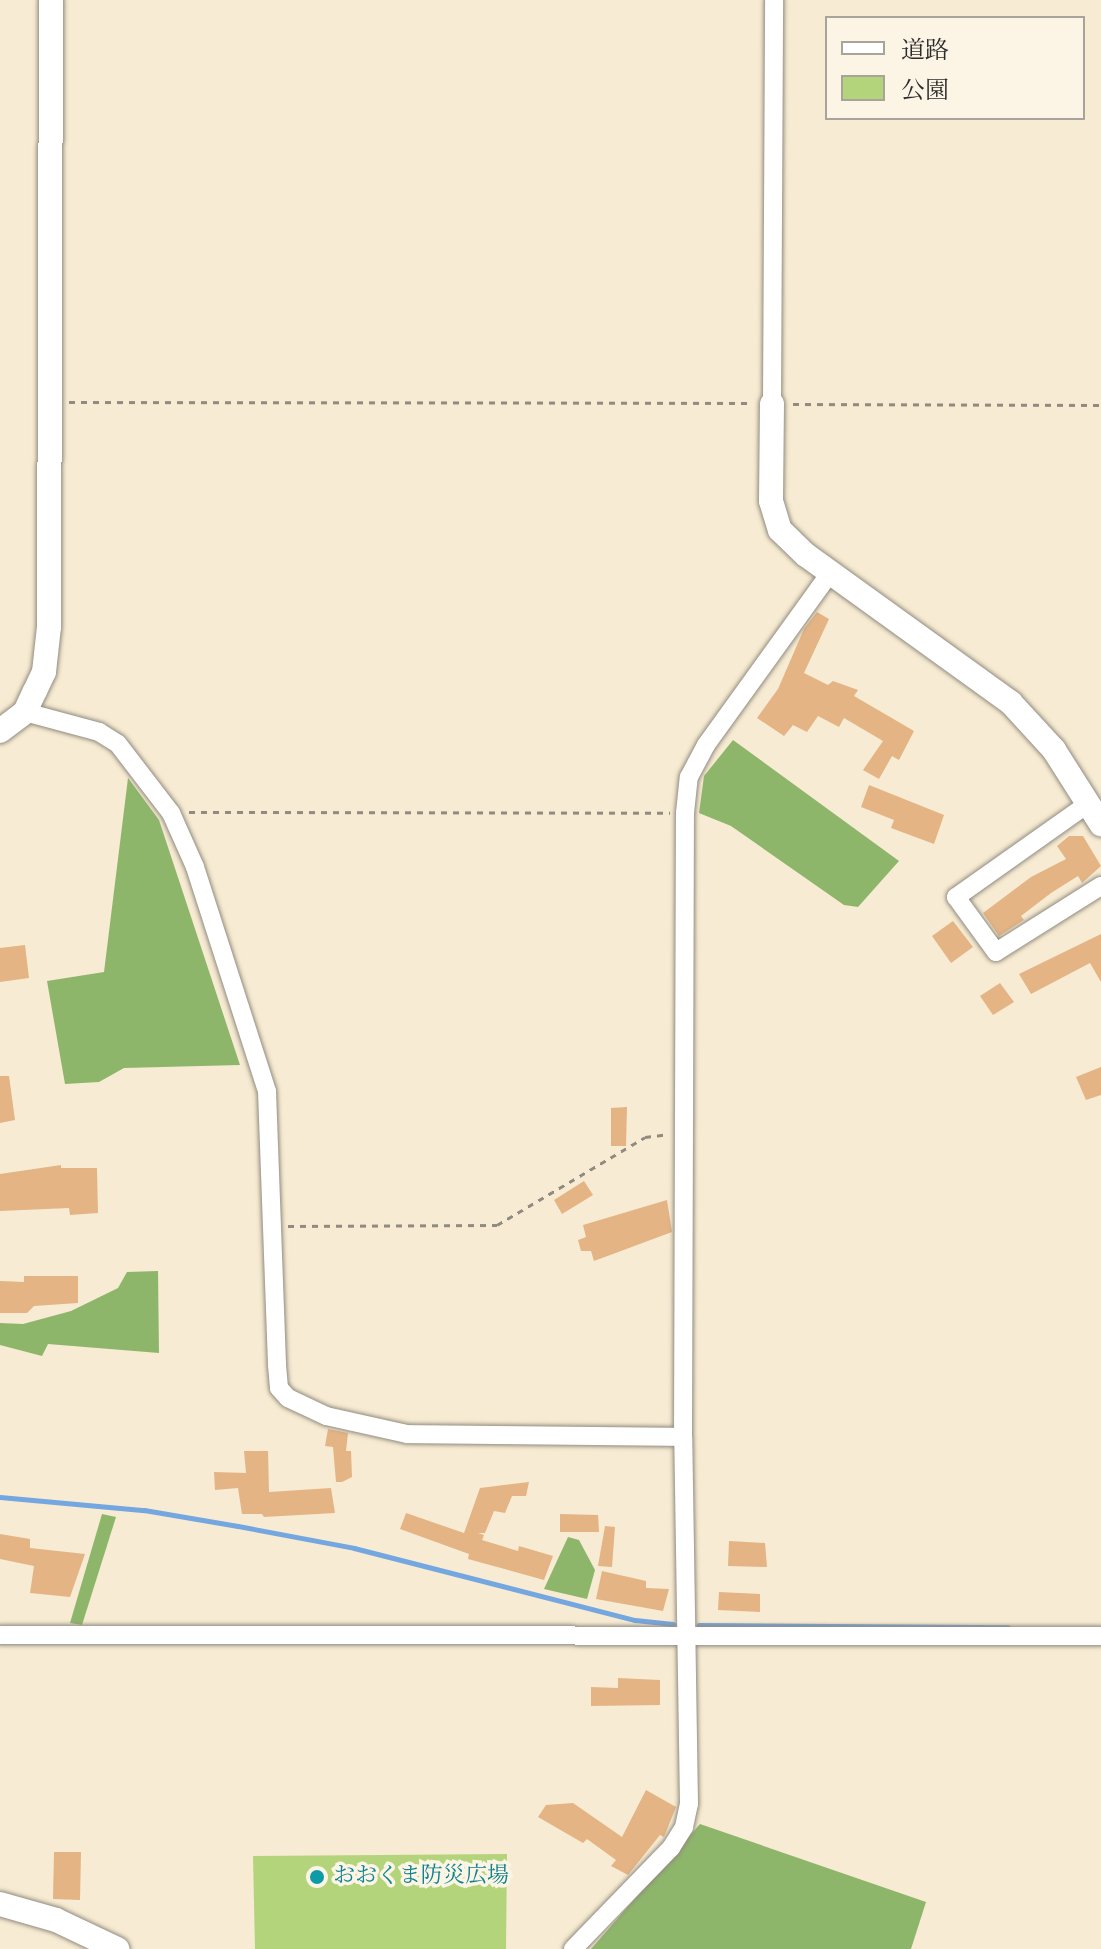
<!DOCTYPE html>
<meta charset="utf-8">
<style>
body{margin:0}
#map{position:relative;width:1101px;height:1949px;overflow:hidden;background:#f7ebd3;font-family:"IM FELL English","Noto Serif JP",serif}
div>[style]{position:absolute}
.green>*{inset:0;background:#b3d47b}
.forest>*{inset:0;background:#8eb66b}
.stream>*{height:5px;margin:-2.5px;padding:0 2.5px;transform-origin:2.5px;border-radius:2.5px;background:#74a6e0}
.building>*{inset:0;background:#e4b485}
.path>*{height:3px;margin-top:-1.5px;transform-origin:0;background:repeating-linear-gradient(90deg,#918b7f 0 6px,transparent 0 12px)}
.roads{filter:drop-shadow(0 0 2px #918b7f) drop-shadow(0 0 2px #918b7f)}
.minor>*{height:18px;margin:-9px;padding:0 9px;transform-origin:9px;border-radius:9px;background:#fff}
.tertiary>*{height:24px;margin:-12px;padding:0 12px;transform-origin:12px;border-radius:12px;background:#fff}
.dots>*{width:22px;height:22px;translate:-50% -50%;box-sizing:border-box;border:4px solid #fcf5e5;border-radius:50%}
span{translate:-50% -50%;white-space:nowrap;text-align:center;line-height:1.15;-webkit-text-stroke:7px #fcf5e5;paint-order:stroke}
.culture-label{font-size:22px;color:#0d838f}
.left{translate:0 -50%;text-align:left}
.legend{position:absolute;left:825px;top:16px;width:260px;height:104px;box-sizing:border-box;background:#fcf5e5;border:2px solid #a8a49b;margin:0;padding:10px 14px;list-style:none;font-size:24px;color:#2b2b2b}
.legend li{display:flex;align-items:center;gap:16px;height:40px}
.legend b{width:40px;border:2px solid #a8a49b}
</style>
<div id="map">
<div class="green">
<i style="clip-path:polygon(507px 1854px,506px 1949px,255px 1949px,253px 1856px)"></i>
</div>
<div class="forest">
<i style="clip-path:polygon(733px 740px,899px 861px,858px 907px,844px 905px,731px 826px,699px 813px,704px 776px)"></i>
<i style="clip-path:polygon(128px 778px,159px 820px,240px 1065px,124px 1068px,99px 1082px,65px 1084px,47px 981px,104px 972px)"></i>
<i style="clip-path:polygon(158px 1271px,159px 1353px,48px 1344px,42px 1356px,0 1345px,0 1323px,23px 1324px,71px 1311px,118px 1288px,127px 1272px)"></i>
<i style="clip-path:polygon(102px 1514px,116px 1517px,82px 1625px,70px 1623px)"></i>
<i style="clip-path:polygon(568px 1537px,579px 1540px,595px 1570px,587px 1599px,544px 1589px)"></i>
<i style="clip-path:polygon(700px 1824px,926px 1902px,911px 1949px,591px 1949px)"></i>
</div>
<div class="stream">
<i style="left:0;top:1497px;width:145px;rotate:5.2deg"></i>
<i style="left:144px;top:1510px;width:95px;rotate:9.7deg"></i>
<i style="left:238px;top:1526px;width:118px;rotate:10.7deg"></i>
<i style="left:354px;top:1548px;width:290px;rotate:14.4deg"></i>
<i style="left:635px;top:1620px;width:38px;rotate:6deg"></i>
<i style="left:699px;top:1625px;width:309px;rotate:0.4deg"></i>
</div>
<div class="building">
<i style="clip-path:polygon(817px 612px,829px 619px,804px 673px,828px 685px,833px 681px,858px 690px,854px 696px,914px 731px,899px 760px,892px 756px,879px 779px,863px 770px,883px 741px,844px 718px,839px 727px,818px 716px,807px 732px,793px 725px,784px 736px,757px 718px,778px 689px,804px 629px)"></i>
<i style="clip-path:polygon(869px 785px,944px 815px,934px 844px,891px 828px,894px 820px,861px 807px)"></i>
<i style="clip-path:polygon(1069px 836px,1083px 836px,1101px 866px,1082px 883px,1078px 876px,1051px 893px,1021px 916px,1024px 920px,999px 936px,983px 913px,1031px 877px,1066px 859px,1057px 846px)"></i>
<i style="clip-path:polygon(953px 921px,973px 947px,951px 963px,932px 936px)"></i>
<i style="clip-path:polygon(1101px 934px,1101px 982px,1090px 963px,1031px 994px,1019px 974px)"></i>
<i style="clip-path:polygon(25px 945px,29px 978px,0 982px,0 948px)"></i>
<i style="clip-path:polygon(1000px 983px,1014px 1002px,993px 1015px,980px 996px)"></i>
<i style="clip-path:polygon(1101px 1067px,1101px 1095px,1086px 1100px,1076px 1077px)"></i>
<i style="clip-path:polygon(0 1076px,9px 1076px,15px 1120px,0 1123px)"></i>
<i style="clip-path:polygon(627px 1107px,626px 1146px,611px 1146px,611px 1108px)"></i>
<i style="clip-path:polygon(61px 1165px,61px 1168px,97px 1168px,98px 1213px,70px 1215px,69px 1208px,0 1211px,0 1174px)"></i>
<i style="clip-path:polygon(584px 1181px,593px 1195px,562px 1214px,554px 1200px)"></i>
<i style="clip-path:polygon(667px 1200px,672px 1232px,594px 1261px,591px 1251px,581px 1251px,578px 1240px,586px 1237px,583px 1225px)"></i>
<i style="clip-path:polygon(24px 1276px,78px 1276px,78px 1303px,34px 1306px,27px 1313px,0 1313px,0 1281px,24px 1282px)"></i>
<i style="clip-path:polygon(328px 1429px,348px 1433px,346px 1451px,351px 1451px,352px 1477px,342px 1482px,336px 1482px,333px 1447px,325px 1446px)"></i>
<i style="clip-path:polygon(244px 1451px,268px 1451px,269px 1492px,331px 1488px,335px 1513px,264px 1517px,262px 1514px,242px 1514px,238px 1488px,215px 1490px,214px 1472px,246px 1473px)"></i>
<i style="clip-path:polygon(529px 1482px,526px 1496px,512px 1496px,505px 1513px,494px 1511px,485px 1533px,478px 1533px,484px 1535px,482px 1540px,518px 1551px,519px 1546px,553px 1556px,544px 1580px,468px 1559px,469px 1554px,400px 1529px,406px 1513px,464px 1533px,480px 1488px)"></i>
<i style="clip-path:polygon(560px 1514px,598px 1515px,599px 1532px,560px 1532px)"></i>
<i style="clip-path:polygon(605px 1526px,615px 1527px,612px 1567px,598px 1566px)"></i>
<i style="clip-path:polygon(0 1534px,30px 1539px,30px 1548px,85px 1554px,70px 1597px,30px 1593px,34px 1566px,0 1559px)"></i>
<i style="clip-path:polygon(729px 1541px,765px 1543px,767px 1567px,728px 1566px)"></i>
<i style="clip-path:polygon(602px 1571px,646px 1581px,646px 1588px,669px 1589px,663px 1611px,596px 1599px)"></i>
<i style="clip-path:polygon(719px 1592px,760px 1594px,760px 1612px,718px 1610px)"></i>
<i style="clip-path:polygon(618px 1678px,660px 1680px,660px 1705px,591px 1706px,591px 1687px,618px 1688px)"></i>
<i style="clip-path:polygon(646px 1790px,676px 1807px,664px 1837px,660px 1835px,628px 1875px,611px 1866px,616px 1860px,587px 1839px,583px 1843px,538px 1817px,546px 1805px,573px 1803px,622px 1837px)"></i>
<i style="clip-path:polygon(54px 1852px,81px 1852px,80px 1900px,53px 1899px)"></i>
</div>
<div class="path">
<i style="left:69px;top:402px;width:684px;rotate:0.08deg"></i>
<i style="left:793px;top:404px;width:308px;rotate:0.2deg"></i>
<i style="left:189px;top:812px;width:481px;rotate:0.1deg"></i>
<i style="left:288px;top:1226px;width:209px;rotate:-0.3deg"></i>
<i style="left:497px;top:1225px;width:172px;rotate:-30.7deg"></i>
<i style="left:645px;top:1137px;width:23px;rotate:-7deg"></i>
</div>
<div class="roads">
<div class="minor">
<i style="left:772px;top:404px;width:404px;rotate:-89.7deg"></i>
<i style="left:25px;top:712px;width:77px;rotate:15.1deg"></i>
<i style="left:99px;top:732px;width:22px;rotate:32deg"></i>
<i style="left:118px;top:744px;width:87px;rotate:52.5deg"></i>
<i style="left:171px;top:813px;width:59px;rotate:66deg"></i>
<i style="left:195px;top:867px;width:235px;rotate:72.2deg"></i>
<i style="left:267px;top:1091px;width:274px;rotate:87.9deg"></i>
<i style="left:277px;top:1365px;width:23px;rotate:85deg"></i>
<i style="left:279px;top:1388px;width:13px;rotate:48deg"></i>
<i style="left:288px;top:1398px;width:42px;rotate:25.3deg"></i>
<i style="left:326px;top:1416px;width:83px;rotate:12.5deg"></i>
<i style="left:407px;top:1434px;width:276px;rotate:0.6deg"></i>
<i style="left:1089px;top:803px;width:163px;rotate:144.7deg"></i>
<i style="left:956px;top:897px;width:68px;rotate:54deg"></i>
<i style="left:996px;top:952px;width:124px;rotate:-32.2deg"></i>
<i style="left:0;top:1635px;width:1101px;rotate:0.05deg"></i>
<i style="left:573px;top:1949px;width:141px;rotate:-45.9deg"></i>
<i style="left:671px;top:1848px;width:25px;rotate:-58deg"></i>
<i style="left:684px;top:1827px;width:24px;rotate:-78deg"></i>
<i style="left:689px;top:1804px;width:367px;rotate:-90.9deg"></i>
<i style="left:683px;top:1437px;width:624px;rotate:-89.82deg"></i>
<i style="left:685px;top:813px;width:36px;rotate:-84deg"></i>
<i style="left:689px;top:777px;width:36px;rotate:-62deg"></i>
<i style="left:706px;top:745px;width:212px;rotate:-54.2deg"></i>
</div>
<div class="tertiary">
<i style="left:772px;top:404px;width:97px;rotate:90.6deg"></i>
<i style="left:771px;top:501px;width:30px;rotate:73deg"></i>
<i style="left:780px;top:530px;width:36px;rotate:44deg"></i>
<i style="left:806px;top:555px;width:253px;rotate:35.8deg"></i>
<i style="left:1011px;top:703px;width:64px;rotate:47.5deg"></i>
<i style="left:1054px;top:750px;width:88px;rotate:57.6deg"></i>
<i style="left:0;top:731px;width:31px;rotate:-37deg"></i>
<i style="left:25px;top:712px;width:23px;rotate:-65deg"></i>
<i style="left:35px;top:691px;width:21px;rotate:-65deg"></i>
<i style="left:44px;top:672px;width:45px;rotate:-83.7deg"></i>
<i style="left:49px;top:627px;width:627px;rotate:-89.82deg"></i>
<i style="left:0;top:1904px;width:58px;rotate:15.9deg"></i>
<i style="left:56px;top:1920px;width:68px;rotate:25.4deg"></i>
</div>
</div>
<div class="dots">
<i style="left:317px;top:1877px;background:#0f9aa8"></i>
</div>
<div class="culture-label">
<span class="left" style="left:333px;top:1877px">おおくま防災広場</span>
</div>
<ul class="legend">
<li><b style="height:10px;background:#fff"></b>道路</li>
<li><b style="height:22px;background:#b3d47b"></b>公園</li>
</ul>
</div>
